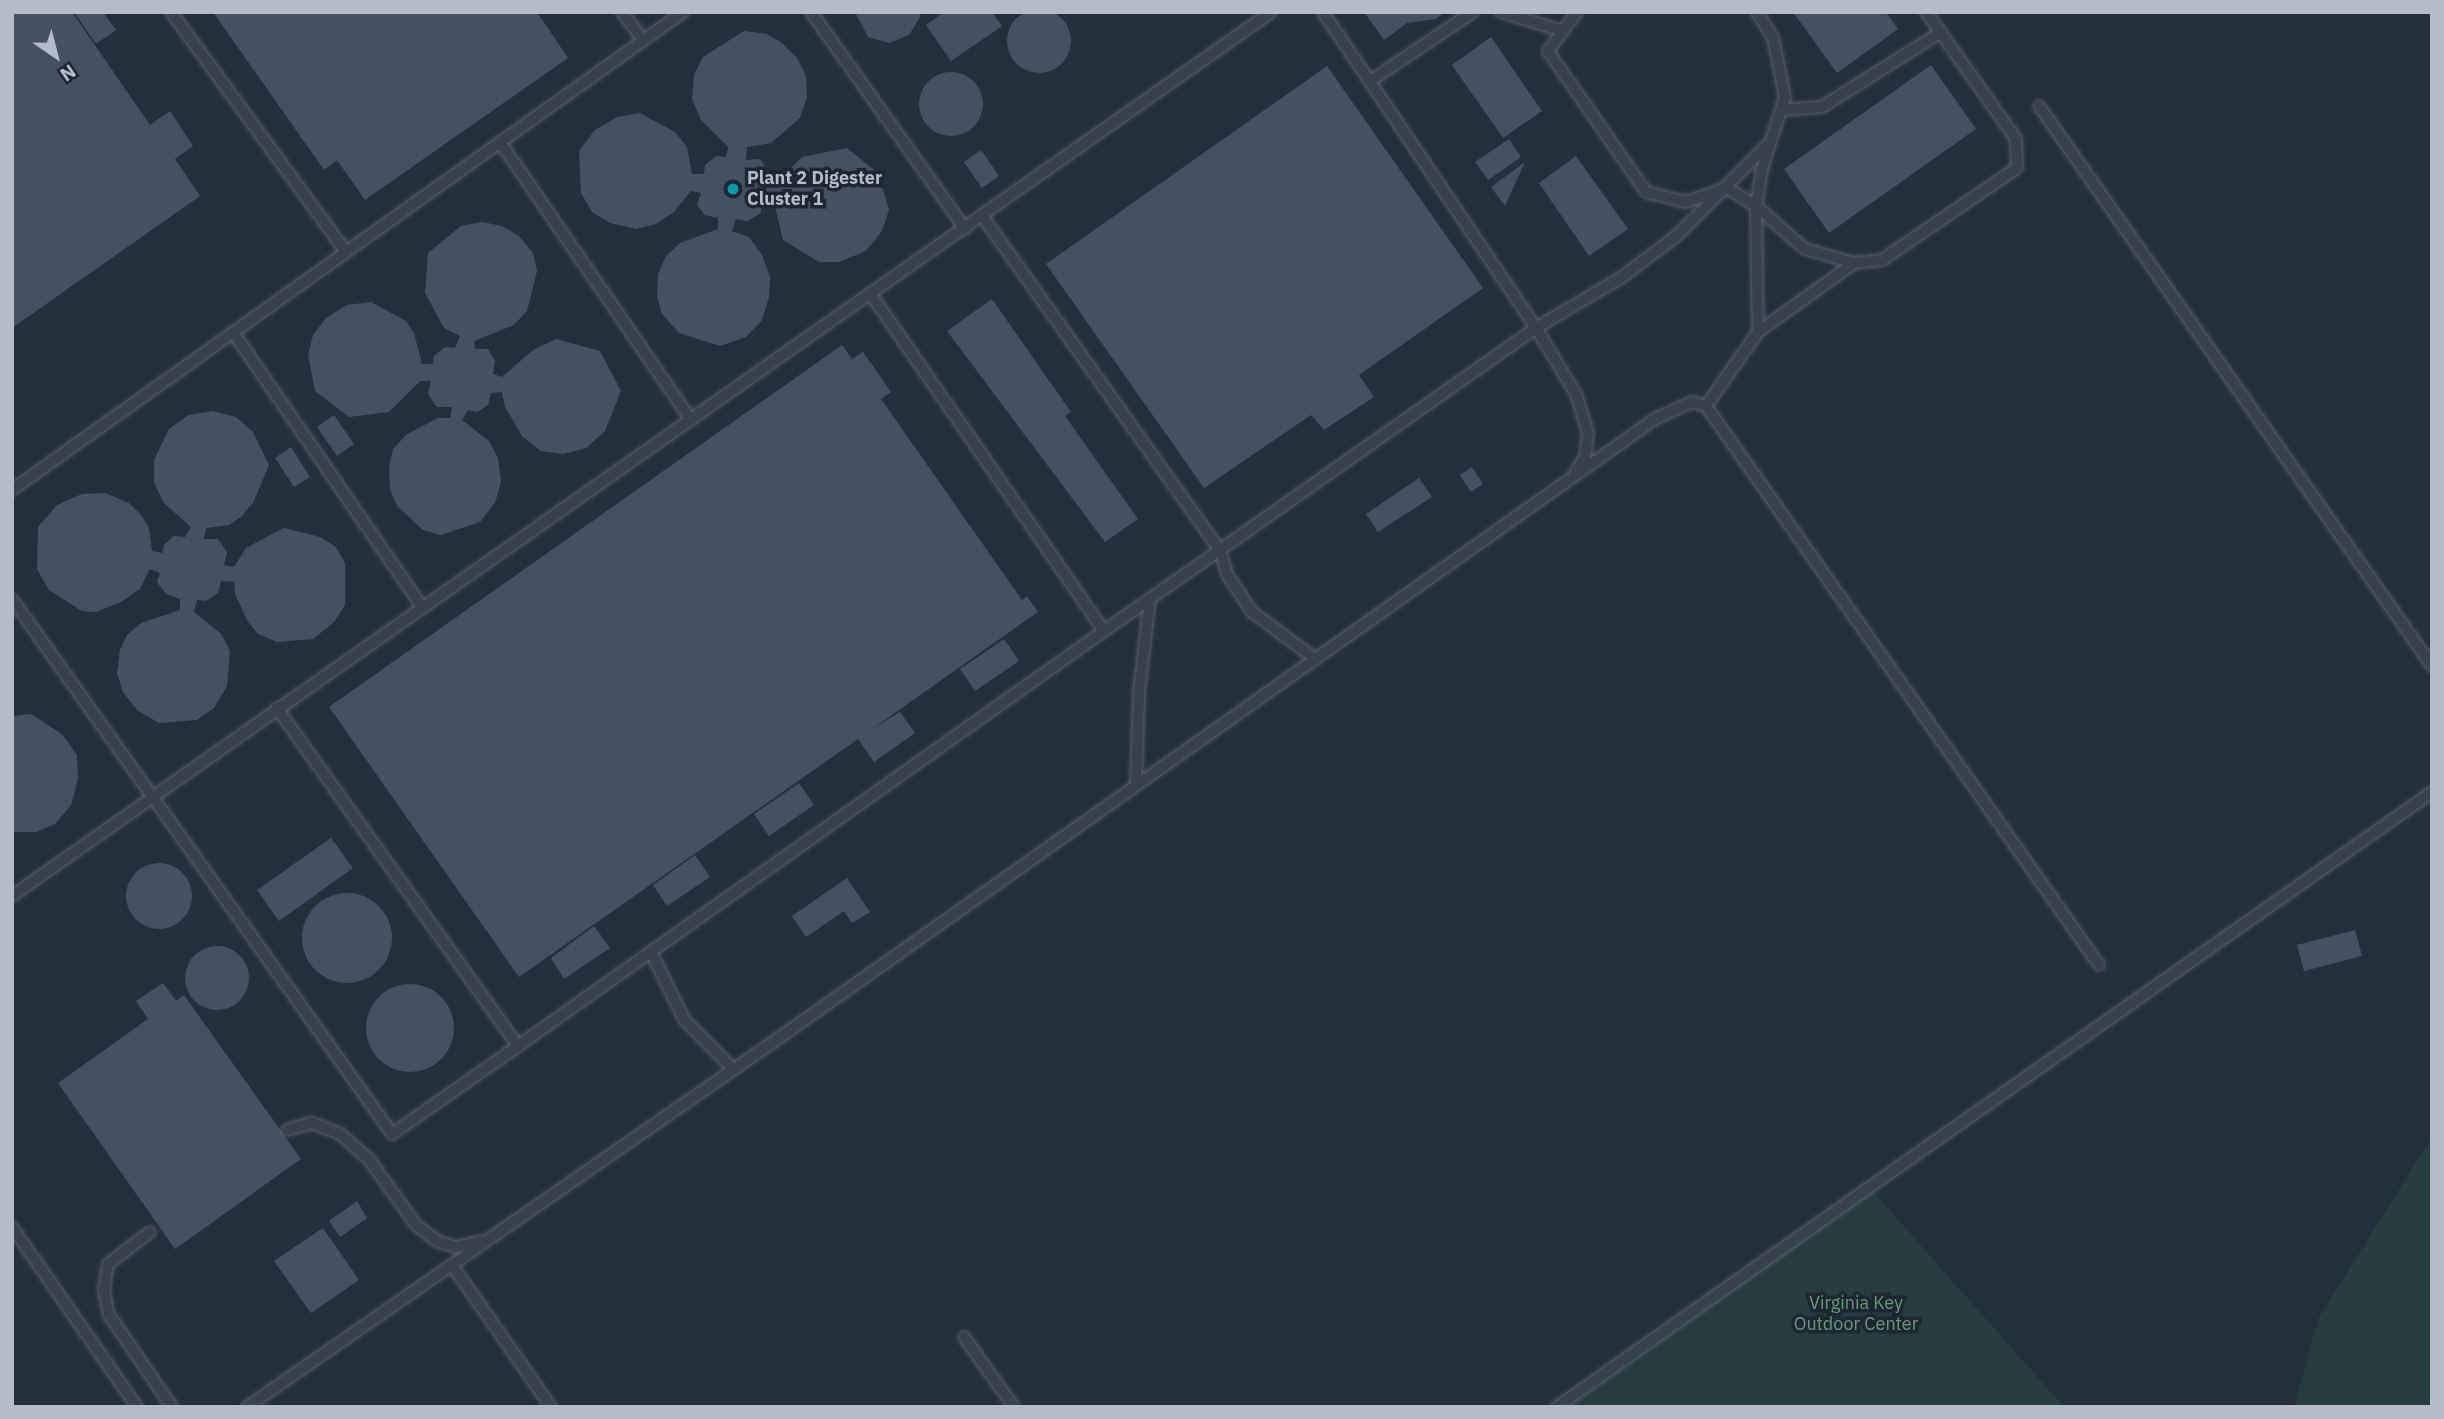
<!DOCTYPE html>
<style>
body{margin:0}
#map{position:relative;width:2444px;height:1419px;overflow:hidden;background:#242f3e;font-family:"IBM Plex Sans",sans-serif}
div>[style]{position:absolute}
.green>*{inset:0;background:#263c3f}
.building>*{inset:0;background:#455162}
.round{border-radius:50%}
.roads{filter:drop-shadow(0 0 2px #565f6c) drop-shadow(0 0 2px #565f6c)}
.lane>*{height:10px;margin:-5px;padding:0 5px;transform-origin:5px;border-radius:5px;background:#38414e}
.dots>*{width:19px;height:19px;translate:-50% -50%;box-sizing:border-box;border:4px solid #1d2633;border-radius:50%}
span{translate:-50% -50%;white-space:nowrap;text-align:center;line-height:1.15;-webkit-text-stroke:7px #1d2633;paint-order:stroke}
.poi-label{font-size:18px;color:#b4bcc9;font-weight:700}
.left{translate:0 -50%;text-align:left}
.park-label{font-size:18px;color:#6b9a76}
.frame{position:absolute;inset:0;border:14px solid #b4bcc9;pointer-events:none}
.north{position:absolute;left:21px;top:21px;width:70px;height:70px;-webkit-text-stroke:5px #1d2633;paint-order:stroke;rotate:145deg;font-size:19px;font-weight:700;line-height:28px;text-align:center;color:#b4bcc9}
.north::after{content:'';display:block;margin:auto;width:24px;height:32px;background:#b4bcc9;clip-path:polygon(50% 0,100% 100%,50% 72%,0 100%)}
</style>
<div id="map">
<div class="green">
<i style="clip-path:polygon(2432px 1137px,2432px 1407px,2294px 1407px,2318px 1319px)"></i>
<i style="clip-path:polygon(1871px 1189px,2064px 1407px,1569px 1407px)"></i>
</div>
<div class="building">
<i class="round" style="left:1007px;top:9px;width:64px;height:64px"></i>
<i style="clip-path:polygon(12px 12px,72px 12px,150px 125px,170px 111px,193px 146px,175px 159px,200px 196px,12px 328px)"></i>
<i style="clip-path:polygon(74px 12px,103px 12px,116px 30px,96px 44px)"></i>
<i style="clip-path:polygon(213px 12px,537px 12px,568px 58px,365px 200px,337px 160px,324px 170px)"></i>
<i style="clip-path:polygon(855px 12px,921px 12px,920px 17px,909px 35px,889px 43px,868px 37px)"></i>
<i style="clip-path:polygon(944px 12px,992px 12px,1002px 26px,951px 61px,926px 25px)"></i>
<i style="clip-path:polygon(1364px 12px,1445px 12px,1436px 19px,1407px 23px,1384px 40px)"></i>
<i style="clip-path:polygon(1793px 12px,1886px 12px,1898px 29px,1837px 73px)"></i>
<i style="clip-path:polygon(744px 31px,767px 34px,782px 43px,797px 58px,806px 76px,807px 97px,800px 118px,771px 143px,747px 147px,746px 160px,760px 159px,766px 168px,762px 187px,771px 188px,802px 157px,847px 148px,878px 173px,889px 210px,882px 231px,866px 251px,839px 262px,819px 262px,783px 240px,774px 202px,761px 202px,761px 213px,748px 221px,736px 219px,732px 231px,749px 237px,762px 255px,770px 277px,769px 297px,762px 320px,746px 337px,720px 346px,679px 333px,662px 314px,657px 296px,658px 274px,666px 256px,680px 243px,718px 229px,718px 218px,705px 215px,697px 205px,701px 193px,691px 191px,674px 212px,656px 224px,636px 229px,610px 223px,592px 212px,581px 193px,579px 151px,595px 130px,617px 117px,640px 113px,675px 132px,687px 147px,692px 174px,704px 174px,705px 165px,716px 156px,726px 157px,728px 147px,701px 120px,692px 99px,694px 75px,703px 57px)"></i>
<i style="clip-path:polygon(1491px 37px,1542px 111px,1503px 138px,1452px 65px)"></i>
<i style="clip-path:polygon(1931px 65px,1976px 129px,1829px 233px,1784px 169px)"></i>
<i style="clip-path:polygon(1327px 66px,1483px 288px,1359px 375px,1374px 397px,1324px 430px,1311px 415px,1204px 488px,1046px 264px)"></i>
<i class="round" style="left:919px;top:72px;width:64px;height:64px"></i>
<i style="clip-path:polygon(1509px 139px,1521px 157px,1488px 180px,1475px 162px)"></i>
<i style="clip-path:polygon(981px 150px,999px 176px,982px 188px,964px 162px)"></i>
<i style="clip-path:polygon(1576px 156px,1628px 229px,1589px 256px,1539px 183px)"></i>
<i style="clip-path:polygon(1525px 162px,1505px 206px,1491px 187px)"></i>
<i style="clip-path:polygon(482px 222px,502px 226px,519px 236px,533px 253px,537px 271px,527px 311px,514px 325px,474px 341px,475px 349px,488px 349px,495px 361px,493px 374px,502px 377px,533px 350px,556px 339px,600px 351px,621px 391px,605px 431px,586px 448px,563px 454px,541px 451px,522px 436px,505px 407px,502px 392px,491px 393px,488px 405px,477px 412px,468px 410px,462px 420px,489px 441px,498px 458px,501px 482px,495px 503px,480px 522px,441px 535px,423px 530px,398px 507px,390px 490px,389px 466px,393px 449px,407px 434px,438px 418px,450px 418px,452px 407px,437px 407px,428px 394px,431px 381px,420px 381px,389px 412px,349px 417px,315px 391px,308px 355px,313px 335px,326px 318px,347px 305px,371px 302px,406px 321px,414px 333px,422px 364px,433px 364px,434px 356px,445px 347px,455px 348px,460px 336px,444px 328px,425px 293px,428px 253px,461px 226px)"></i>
<i style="clip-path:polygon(992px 299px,1071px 412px,1065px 416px,1138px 519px,1105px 542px,947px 331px)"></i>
<i style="clip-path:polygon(842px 345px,852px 359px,863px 352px,891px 392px,881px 399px,1022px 600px,1027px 596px,1038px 612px,872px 729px,900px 712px,915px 733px,874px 762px,858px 739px,519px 977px,329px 707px)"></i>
<i style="clip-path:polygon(213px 411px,236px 417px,253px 432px,269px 465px,253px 503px,241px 517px,229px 525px,206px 528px,204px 539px,218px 539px,227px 552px,224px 565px,234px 567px,246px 548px,284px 528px,320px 537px,336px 547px,345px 563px,345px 605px,334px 622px,313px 639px,277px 642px,258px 634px,248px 622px,235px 594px,234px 582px,221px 581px,218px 593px,206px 601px,197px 600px,194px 612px,221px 634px,230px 651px,227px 686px,214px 708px,197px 720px,159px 723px,137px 710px,123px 692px,117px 673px,120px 650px,127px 635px,141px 623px,180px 610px,180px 599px,166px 594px,157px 582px,160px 573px,150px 569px,140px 589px,121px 602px,96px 612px,82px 611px,49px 590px,37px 569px,38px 527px,57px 505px,82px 494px,105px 493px,129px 503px,141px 515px,149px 528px,152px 551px,162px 553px,164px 545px,174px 536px,185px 537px,191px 527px,163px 502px,154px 482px,154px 460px,169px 429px,188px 415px)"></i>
<i style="clip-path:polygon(334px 415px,354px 444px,337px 456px,317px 427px)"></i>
<i style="clip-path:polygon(291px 447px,310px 477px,294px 487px,275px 458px)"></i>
<i style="clip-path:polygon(1472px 467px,1483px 484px,1471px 492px,1460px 475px)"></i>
<i style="clip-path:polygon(1419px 478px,1432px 497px,1378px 532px,1366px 514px)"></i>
<i style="clip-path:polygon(1004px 639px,1019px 661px,975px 691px,960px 669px)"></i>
<i style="clip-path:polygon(31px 714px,62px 734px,77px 755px,78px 779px,71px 805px,55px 824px,36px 832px,12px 832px,12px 716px)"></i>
<i style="clip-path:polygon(799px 783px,814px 805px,769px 836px,754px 814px)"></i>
<i style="clip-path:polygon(331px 838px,353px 868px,279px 921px,257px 890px)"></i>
<i style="clip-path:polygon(695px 855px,710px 877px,667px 906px,653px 885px)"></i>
<i class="round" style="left:126px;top:863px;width:66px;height:66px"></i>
<i style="clip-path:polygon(847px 878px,870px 912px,852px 923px,844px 911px,806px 937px,792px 916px)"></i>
<i class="round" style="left:302px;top:893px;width:90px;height:90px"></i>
<i style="clip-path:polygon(594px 926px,610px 948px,564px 979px,551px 958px)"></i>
<i style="clip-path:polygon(2355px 930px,2362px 956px,2304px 971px,2297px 945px)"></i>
<i class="round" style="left:185px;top:946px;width:64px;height:64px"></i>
<i style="clip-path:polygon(163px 983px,176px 1001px,184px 995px,301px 1159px,175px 1249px,58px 1083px,148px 1019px,136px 1001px)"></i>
<i class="round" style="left:366px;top:984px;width:88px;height:88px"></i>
<i style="clip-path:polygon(357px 1201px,367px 1218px,340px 1237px,329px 1221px)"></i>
<i style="clip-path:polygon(323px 1228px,359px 1280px,311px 1313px,274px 1261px)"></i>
</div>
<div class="roads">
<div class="lane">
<i style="left:171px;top:12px;width:297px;rotate:53.9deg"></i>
<i style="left:622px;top:12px;width:35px;rotate:53deg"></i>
<i style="left:811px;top:12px;width:266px;rotate:54.6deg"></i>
<i style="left:1501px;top:12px;width:65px;rotate:17deg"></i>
<i style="left:1577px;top:12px;width:49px;rotate:126.6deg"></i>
<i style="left:1548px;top:51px;width:172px;rotate:55.2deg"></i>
<i style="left:1646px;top:192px;width:41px;rotate:14deg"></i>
<i style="left:1686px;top:202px;width:43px;rotate:-18.9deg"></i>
<i style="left:1727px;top:188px;width:34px;rotate:32deg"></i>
<i style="left:1756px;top:206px;width:126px;rotate:89.1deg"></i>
<i style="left:1758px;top:332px;width:90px;rotate:125.1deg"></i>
<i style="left:1757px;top:12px;width:31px;rotate:58deg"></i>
<i style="left:1773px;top:38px;width:60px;rotate:78.5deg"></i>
<i style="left:1785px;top:97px;width:76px;rotate:107.7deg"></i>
<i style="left:1762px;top:169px;width:37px;rotate:99deg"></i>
<i style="left:1756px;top:206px;width:65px;rotate:41.3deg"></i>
<i style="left:1805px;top:249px;width:51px;rotate:15.9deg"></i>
<i style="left:1854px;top:263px;width:28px;rotate:-6deg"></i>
<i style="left:1882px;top:260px;width:163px;rotate:-34.3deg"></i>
<i style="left:2017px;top:168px;width:29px;rotate:-92deg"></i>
<i style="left:2016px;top:139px;width:156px;rotate:-125.3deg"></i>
<i style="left:1370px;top:81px;width:124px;rotate:-33.8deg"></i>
<i style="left:2039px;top:106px;width:684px;rotate:54.94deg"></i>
<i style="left:1781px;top:110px;width:41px;rotate:-4.2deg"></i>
<i style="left:1822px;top:107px;width:141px;rotate:-32.2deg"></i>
<i style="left:500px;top:142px;width:337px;rotate:55.5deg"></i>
<i style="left:983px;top:217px;width:409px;rotate:54.6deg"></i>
<i style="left:1220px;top:550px;width:141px;rotate:145.1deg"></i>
<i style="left:233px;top:332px;width:334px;rotate:55.5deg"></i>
<i style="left:1758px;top:332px;width:118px;rotate:-35.7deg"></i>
<i style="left:1576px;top:471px;width:17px;rotate:-57deg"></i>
<i style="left:1585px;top:457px;width:24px;rotate:-83deg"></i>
<i style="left:1588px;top:433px;width:39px;rotate:-107deg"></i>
<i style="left:1577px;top:396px;width:79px;rotate:-121.1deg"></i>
<i style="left:1536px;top:328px;width:100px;rotate:-30.7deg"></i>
<i style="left:1622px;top:277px;width:71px;rotate:-37deg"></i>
<i style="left:1679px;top:234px;width:127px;rotate:-45.3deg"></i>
<i style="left:12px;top:490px;width:824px;rotate:-35.46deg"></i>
<i style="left:12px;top:599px;width:656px;rotate:54.61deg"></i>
<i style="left:392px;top:1134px;width:154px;rotate:-34.9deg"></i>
<i style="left:518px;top:1046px;width:415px;rotate:-125.5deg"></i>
<i style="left:1314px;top:658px;width:77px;rotate:-143.4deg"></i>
<i style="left:1252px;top:612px;width:45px;rotate:-123.3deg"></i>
<i style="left:1227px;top:574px;width:25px;rotate:-106deg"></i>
<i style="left:1220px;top:550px;width:386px;rotate:-35.1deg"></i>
<i style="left:1536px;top:328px;width:381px;rotate:-124deg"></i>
<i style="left:1136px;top:784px;width:92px;rotate:-88.1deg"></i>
<i style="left:1139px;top:692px;width:94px;rotate:-83.3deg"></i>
<i style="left:12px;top:896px;width:1538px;rotate:-35.07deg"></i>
<i style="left:651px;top:952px;width:75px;rotate:63.8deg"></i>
<i style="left:684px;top:1019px;width:70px;rotate:45.6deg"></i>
<i style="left:518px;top:1046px;width:718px;rotate:-35.31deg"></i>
<i style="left:1104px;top:631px;width:409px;rotate:-124.7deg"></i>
<i style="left:287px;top:1130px;width:26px;rotate:-16deg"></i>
<i style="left:312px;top:1123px;width:30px;rotate:21deg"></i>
<i style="left:340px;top:1134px;width:37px;rotate:41deg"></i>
<i style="left:368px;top:1158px;width:82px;rotate:54.4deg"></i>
<i style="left:416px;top:1225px;width:26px;rotate:37deg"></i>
<i style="left:437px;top:1241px;width:20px;rotate:18deg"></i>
<i style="left:456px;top:1247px;width:26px;rotate:-13deg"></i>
<i style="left:12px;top:1227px;width:219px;rotate:55.2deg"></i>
<i style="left:150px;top:1232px;width:53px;rotate:142.7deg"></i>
<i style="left:108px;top:1264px;width:26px;rotate:99deg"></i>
<i style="left:104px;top:1290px;width:25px;rotate:79deg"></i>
<i style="left:109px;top:1315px;width:112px;rotate:55.6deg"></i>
<i style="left:452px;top:1265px;width:173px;rotate:55.1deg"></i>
<i style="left:964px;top:1337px;width:86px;rotate:54.5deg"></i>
<i style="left:247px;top:1407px;width:647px;rotate:-34.75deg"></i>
<i style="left:779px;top:1038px;width:1073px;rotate:-35.25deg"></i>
<i style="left:1655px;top:419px;width:41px;rotate:-24.7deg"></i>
<i style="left:1692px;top:402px;width:15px;rotate:16deg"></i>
<i style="left:1706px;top:406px;width:683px;rotate:54.89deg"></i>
<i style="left:1557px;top:1407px;width:1070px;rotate:-35.1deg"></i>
</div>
</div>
<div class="dots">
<i style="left:733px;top:189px;background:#0f9aa8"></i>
</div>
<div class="poi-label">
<span class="left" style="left:747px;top:189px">Plant 2 Digester<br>Cluster 1</span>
</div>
<div class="park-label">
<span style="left:1856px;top:1314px">Virginia Key<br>Outdoor Center</span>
</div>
<div class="frame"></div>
<div class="north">N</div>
</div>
